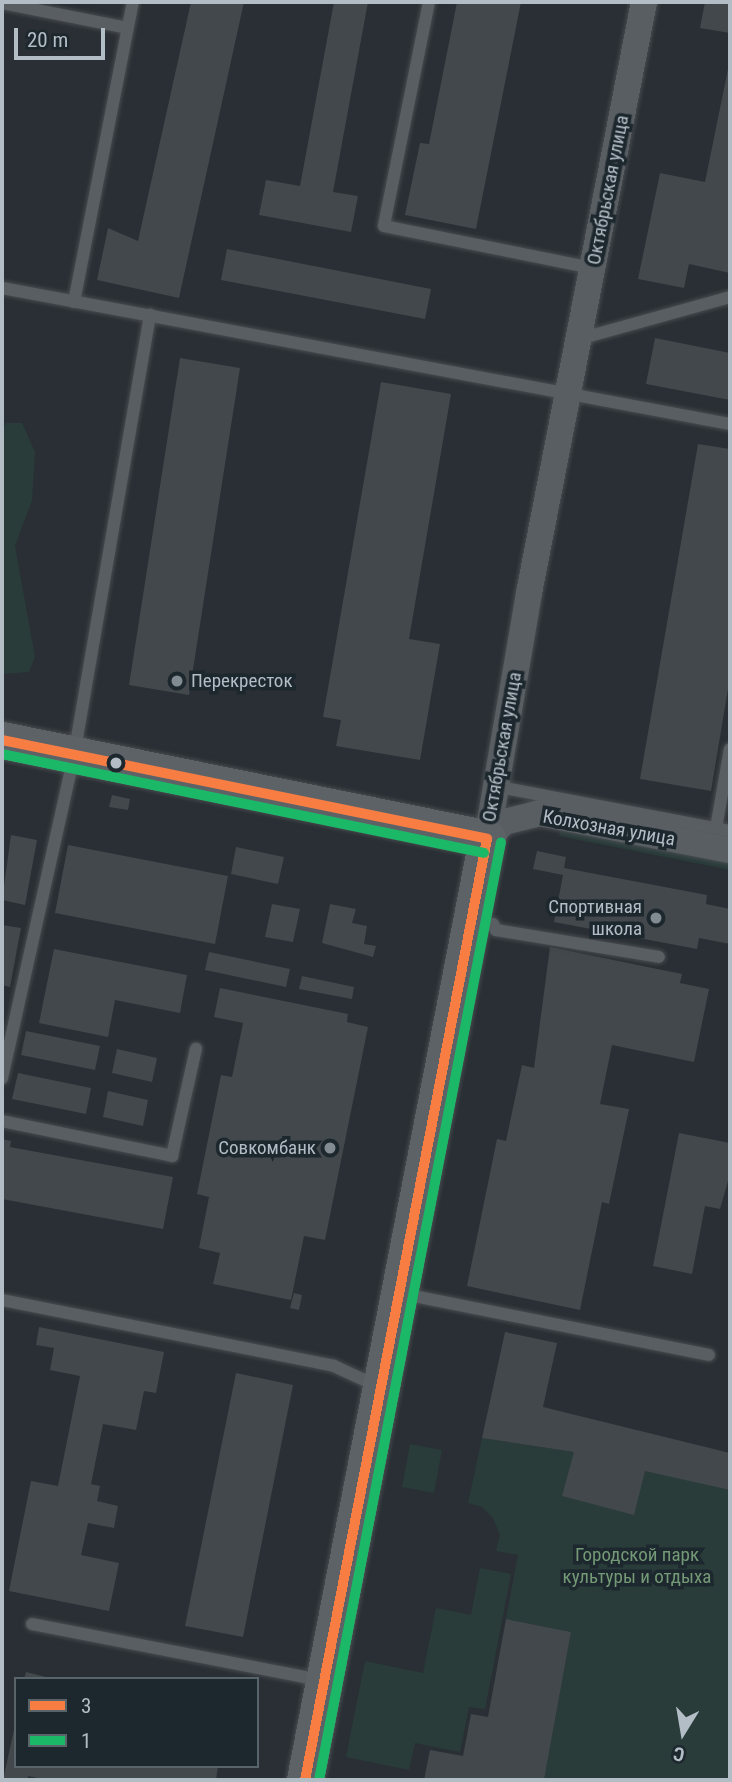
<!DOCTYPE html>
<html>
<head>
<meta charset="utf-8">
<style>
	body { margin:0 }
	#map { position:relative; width:732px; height:1782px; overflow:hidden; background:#292f34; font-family:"Roboto Condensed",sans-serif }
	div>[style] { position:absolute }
	.green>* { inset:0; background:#293c3a }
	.building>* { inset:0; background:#42484c }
	.roads { filter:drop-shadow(0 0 2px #474b4f) drop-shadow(0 0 2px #474b4f) }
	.lane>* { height:12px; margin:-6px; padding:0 6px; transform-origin:6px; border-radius:6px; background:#585e62 }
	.street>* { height:26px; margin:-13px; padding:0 13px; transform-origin:13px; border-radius:13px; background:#585e62 }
	.secondary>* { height:37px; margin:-18.5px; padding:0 18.5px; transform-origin:18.5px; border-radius:18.5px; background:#5d6266 }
	.bus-1>* { height:10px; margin:-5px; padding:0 5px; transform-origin:5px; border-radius:5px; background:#f77d43 }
	.bus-2>* { height:10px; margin:-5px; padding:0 5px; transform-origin:5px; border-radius:5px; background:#1ab867 }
	.dots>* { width:19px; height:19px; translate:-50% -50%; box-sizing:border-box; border:4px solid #1d272e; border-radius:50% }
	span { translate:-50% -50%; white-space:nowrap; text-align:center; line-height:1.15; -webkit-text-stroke:7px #1d272e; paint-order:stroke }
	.street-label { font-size:19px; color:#b3bdc5 }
	.poi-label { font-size:19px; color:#b3bdc5 }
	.left { translate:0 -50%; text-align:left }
	.right { translate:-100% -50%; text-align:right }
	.park-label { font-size:19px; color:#739976 }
	.frame { position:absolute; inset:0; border:4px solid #b3bdc5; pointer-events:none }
	.legend { position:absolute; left:14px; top:1677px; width:245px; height:91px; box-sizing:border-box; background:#1d272e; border:2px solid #59636a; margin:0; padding:9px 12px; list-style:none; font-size:21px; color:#b3bdc5 }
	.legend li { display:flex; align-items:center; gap:14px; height:35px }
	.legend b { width:35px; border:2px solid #59636a }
	.north { position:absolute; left:648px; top:1698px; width:70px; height:70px; -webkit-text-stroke:5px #1d272e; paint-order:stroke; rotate:191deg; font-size:19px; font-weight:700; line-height:28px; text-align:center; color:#b3bdc5 }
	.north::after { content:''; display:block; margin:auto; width:24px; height:32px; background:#b3bdc5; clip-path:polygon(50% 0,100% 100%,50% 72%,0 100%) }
	.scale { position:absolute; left:14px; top:28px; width:91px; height:32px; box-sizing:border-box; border:4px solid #b3bdc5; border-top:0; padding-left:9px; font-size:21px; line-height:24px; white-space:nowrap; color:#b3bdc5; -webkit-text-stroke:5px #1d272e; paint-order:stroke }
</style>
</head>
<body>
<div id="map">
	<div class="green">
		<i style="clip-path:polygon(6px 423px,22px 423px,35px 452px,32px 500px,15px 546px,35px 657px,29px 672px,2px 674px,2px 431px)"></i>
		<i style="clip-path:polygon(561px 826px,730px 858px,730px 870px,559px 836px)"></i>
		<i style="clip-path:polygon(482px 1438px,574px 1452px,730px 1490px,730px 1780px,544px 1780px,571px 1632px,506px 1619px,518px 1555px,496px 1551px,500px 1535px,493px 1518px,482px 1507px,468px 1503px)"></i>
		<i style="clip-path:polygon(410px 1444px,442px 1450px,434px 1493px,402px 1487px)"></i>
		<i style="clip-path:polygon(480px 1568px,511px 1574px,485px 1709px,469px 1707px,460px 1752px,415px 1743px,409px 1770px,346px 1757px,365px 1661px,423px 1673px,436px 1608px,471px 1615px)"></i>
	</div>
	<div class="building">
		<i style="clip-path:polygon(191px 2px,244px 2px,179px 298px,97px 280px,108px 228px,138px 241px)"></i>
		<i style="clip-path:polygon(334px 2px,368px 2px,333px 192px,358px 196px,351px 232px,259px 215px,266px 180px,300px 186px)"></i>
		<i style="clip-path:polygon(457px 2px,521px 2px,476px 229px,405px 215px,420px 143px,429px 144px)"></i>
		<i style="clip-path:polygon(705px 2px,730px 2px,730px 33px,700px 28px)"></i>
		<i style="clip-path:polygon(728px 69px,730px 273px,689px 264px,684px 288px,638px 279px,660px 173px,705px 182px)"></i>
		<i style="clip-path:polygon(227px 249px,431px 289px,425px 319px,221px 280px)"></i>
		<i style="clip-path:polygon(655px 338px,730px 353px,730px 400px,646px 384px)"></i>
		<i style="clip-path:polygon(180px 358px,240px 368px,189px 695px,129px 685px)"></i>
		<i style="clip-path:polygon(381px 382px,451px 394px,409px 639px,440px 644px,420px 760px,336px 746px,341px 720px,323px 717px)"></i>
		<i style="clip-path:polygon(698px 444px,730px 449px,730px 677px,711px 791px,640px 779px)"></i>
		<i style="clip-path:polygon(112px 795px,130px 799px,128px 810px,109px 807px)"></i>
		<i style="clip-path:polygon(11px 835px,37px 840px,25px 905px,2px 900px)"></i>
		<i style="clip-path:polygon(68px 845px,228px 876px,215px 944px,55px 913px)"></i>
		<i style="clip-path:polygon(236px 847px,284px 857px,278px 884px,231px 874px)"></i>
		<i style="clip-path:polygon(537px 851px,566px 857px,564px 868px,707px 895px,706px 904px,730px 909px,730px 944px,699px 938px,697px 949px,554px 922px,563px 875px,533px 869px)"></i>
		<i style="clip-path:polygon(272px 904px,300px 909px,293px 942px,265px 937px)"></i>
		<i style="clip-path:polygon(330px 904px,356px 909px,352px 923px,367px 926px,364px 944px,376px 946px,373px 957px,322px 943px)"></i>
		<i style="clip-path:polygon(2px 925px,21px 928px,10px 987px,2px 985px)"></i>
		<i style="clip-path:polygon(550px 947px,682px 974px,680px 983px,709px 989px,694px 1062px,612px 1045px,600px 1104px,629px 1109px,609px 1204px,602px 1202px,580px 1310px,467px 1286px,497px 1139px,506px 1141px,522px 1065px,534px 1068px)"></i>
		<i style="clip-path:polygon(54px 949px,187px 975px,180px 1013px,115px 1000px,108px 1037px,39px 1023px)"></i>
		<i style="clip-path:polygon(209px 952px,290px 969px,286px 987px,205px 970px)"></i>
		<i style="clip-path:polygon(302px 976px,354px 987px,352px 999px,299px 989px)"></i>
		<i style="clip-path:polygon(220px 988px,348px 1014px,347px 1022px,368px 1027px,325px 1240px,304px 1236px,291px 1300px,213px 1284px,220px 1253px,199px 1248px,209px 1197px,197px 1194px,221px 1075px,232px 1077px,243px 1023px,214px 1017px)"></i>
		<i style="clip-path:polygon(26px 1031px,100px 1046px,95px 1070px,21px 1055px)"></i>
		<i style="clip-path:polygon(117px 1049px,157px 1058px,152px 1082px,112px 1073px)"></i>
		<i style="clip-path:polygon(18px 1073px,91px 1088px,86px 1114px,12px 1099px)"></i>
		<i style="clip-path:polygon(108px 1091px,148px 1100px,143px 1126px,103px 1117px)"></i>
		<i style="clip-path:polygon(679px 1133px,730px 1143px,730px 1174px,720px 1209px,705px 1206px,692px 1274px,653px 1266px)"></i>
		<i style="clip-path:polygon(2px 1139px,11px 1141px,10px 1147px,173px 1177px,163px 1229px,2px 1199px)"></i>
		<i style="clip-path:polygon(294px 1293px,302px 1295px,299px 1310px,290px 1308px)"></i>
		<i style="clip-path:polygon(39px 1327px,164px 1352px,156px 1393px,144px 1391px,136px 1430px,103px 1424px,91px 1484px,100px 1486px,97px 1501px,118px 1506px,114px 1528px,88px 1523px,81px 1555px,119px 1563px,109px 1611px,9px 1591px,31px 1481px,58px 1486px,80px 1376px,50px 1370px,54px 1348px,36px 1345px)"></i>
		<i style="clip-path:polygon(505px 1332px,557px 1343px,543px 1407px,730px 1453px,730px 1490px,645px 1471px,634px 1515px,562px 1496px,574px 1452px,482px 1438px)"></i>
		<i style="clip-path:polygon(236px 1373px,293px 1385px,243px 1637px,185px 1626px)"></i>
		<i style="clip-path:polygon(506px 1619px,571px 1632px,544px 1780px,424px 1780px,430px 1750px,463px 1756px,471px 1714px,488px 1717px)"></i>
		<i style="clip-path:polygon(26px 1672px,50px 1678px,50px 1679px,24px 1679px)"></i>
		<i style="clip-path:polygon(15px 1725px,16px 1766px,218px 1766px,216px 1780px,47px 1780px,28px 1776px,28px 1780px,3px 1780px)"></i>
	</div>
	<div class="roads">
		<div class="lane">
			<i style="left:429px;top:2px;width:228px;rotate:101.4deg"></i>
			<i style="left:384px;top:226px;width:212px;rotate:11.4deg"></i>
			<i style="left:2px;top:3px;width:128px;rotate:11.2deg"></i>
			<i style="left:2px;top:288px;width:741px;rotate:10.58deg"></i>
			<i style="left:74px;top:302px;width:306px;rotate:-78.9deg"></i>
			<i style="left:579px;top:339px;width:157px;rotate:-15.5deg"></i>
			<i style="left:494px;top:786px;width:240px;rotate:10.8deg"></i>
			<i style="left:716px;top:828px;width:80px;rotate:-80deg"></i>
			<i style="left:475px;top:920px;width:18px;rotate:13deg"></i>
			<i style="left:493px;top:924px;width:7px;rotate:63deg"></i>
			<i style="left:496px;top:930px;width:165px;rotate:9.4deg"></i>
			<i style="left:2px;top:1078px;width:331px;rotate:-77.4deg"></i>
			<i style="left:74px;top:755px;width:447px;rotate:-80.2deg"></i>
			<i style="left:2px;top:1121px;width:174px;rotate:11.6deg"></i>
			<i style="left:172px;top:1156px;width:110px;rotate:-77.4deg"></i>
			<i style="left:404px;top:1294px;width:311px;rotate:11.3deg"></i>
			<i style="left:2px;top:1300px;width:338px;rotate:11.2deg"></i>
			<i style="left:334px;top:1366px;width:50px;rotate:25deg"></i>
			<i style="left:32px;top:1624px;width:294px;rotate:11deg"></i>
		</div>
		<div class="street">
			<i style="left:487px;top:839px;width:250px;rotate:-80.3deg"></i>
			<i style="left:529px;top:593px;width:602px;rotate:-78.99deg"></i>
			<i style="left:487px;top:839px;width:24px;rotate:-45deg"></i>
			<i style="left:504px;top:822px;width:36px;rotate:-14deg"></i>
			<i style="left:539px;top:813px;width:195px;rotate:11deg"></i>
		</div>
		<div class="secondary">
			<i style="left:2px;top:740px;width:495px;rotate:11.5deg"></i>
			<i style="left:487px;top:839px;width:958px;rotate:100.95deg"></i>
		</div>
	</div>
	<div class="bus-1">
		<i style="left:2px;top:740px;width:495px;rotate:11.5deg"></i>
		<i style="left:305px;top:1780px;width:958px;rotate:-79.05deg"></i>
	</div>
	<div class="bus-2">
		<i style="left:2px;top:754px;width:492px;rotate:11.6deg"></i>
		<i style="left:319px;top:1780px;width:955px;rotate:-79.02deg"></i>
	</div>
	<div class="dots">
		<i style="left:177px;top:681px;background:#838b92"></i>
		<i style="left:116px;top:763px;background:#b3bdc5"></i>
		<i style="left:656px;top:918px;background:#838b92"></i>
		<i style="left:330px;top:1148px;background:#838b92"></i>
	</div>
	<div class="street-label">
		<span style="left:608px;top:190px;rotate:-79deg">Октябрьская улица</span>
		<span style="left:502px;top:747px;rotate:-80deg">Октябрьская улица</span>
		<span style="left:609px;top:828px;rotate:10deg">Колхозная улица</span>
	</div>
	<div class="poi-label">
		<span class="left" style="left:191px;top:681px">Перекресток</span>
		<span class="right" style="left:642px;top:918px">Спортивная<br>школа</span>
		<span class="right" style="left:316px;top:1148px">Совкомбанк</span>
	</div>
	<div class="park-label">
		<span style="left:637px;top:1566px">Городской парк<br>культуры и отдыха</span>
	</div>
	<div class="frame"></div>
	<ul class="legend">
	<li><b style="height:9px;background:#f77d43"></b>3</li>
	<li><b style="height:9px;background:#1ab867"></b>1</li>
	</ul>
	<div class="north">С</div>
	<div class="scale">20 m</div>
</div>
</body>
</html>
